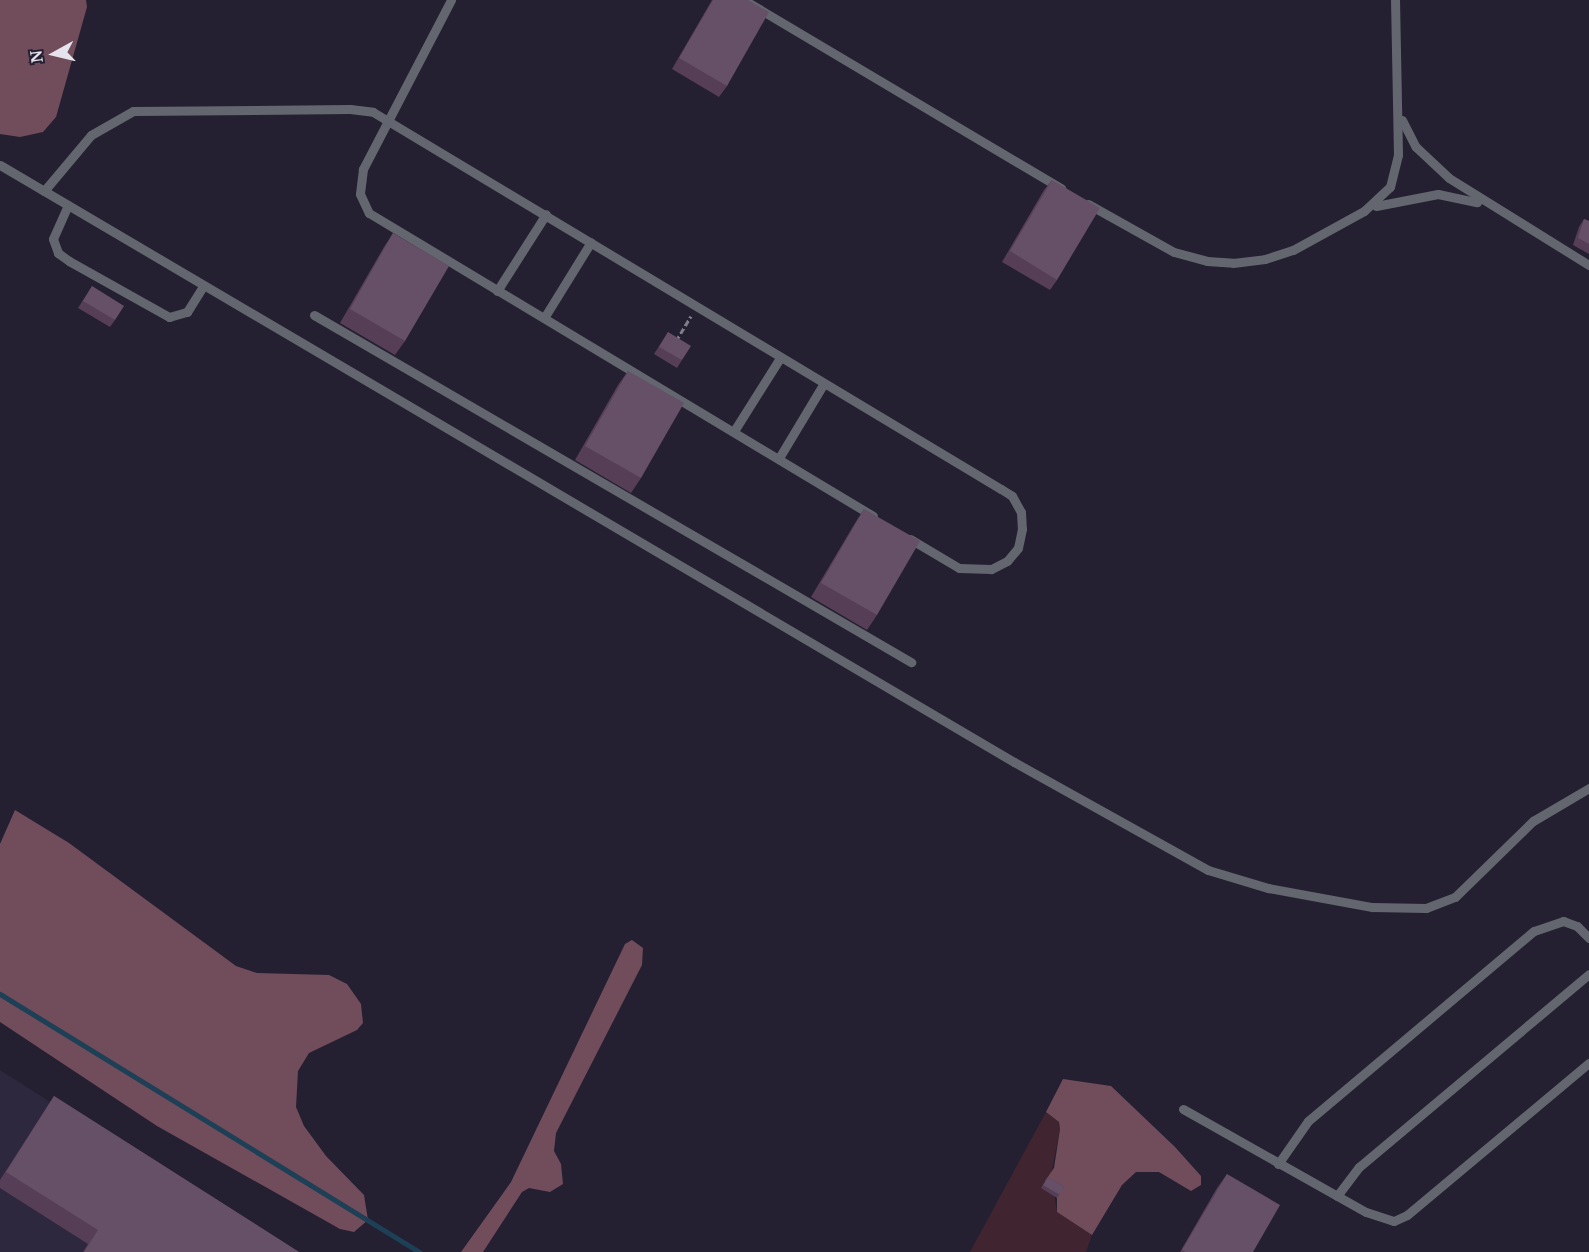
<!DOCTYPE html>
<html>
<head>
<meta charset="utf-8">
<style>
	body { margin:0 }
	#map { position:relative; width:1589px; height:1252px; overflow:hidden; background:#242031; font-family:"Noto Serif",serif }
	div>[style] { position:absolute }
	.built>* { inset:0; background:#2e283f }
	.green>* { inset:0; background:#402430 }
	.forest>* { inset:0; background:#714c5b }
	.stream>* { height:5px; margin:-2.5px; padding:0 2.5px; transform-origin:2.5px; border-radius:2.5px; background:#1d4056 }
	.path>* { height:3px; margin-top:-1.5px; transform-origin:0; background:repeating-linear-gradient(90deg,#807d8b 0 6px,transparent 0 9px) }
	.service>* { height:9px; margin:-4.5px; padding:0 4.5px; transform-origin:4.5px; border-radius:4.5px; background:#63666f }
	.wall>* { inset:0; background:#563e57 }
	.building>* { inset:0; background:#655068 }
	span { translate:-50% -50%; white-space:nowrap; text-align:center; line-height:1.15; -webkit-text-stroke:4.5px #242031; paint-order:stroke }
	.north { position:absolute; left:24px; top:24px; width:60px; height:60px; -webkit-text-stroke:4px #242031; paint-order:stroke; rotate:262deg; font-size:16px; font-weight:700; line-height:24px; text-align:center; color:#e6e3ef }
	.north::after { content:''; display:block; margin:auto; width:21px; height:27px; background:#e6e3ef; clip-path:polygon(50% 0,100% 100%,50% 72%,0 100%) }
</style>
</head>
<body>
<div id="map">
	<div class="built">
		<i style="clip-path:polygon(0 1070px,19px 1082px,280px 1252px,0 1252px)"></i>
	</div>
	<div class="green">
		<i style="clip-path:polygon(1046px 1112px,1059px 1122px,1060px 1129px,1051px 1175px,1057px 1212px,1092px 1235px,1086px 1252px,970px 1252px)"></i>
	</div>
	<div class="forest">
		<i style="clip-path:polygon(0 0,86px 0,87px 7px,56px 117px,43px 132px,20px 137px,0 134px)"></i>
		<i style="clip-path:polygon(15px 810px,69px 843px,236px 966px,257px 973px,329px 975px,347px 984px,361px 1004px,363px 1023px,357px 1030px,309px 1053px,298px 1071px,296px 1107px,304px 1126px,326px 1156px,364px 1195px,368px 1220px,354px 1232px,340px 1229px,157px 1126px,0 1022px,0 844px)"></i>
		<i style="clip-path:polygon(632px 940px,643px 948px,642px 965px,556px 1133px,554px 1151px,561px 1164px,563px 1184px,550px 1192px,529px 1188px,522px 1192px,483px 1252px,461px 1252px,511px 1182px,625px 944px)"></i>
		<i style="clip-path:polygon(1063px 1079px,1111px 1086px,1175px 1147px,1201px 1176px,1201px 1185px,1191px 1191px,1159px 1172px,1136px 1172px,1122px 1185px,1092px 1235px,1057px 1212px,1057px 1198px,1045px 1181px,1054px 1168px,1060px 1129px,1059px 1122px,1046px 1112px)"></i>
	</div>
	<div class="stream">
		<i style="left:0;top:994px;width:493px;rotate:31.6deg"></i>
	</div>
	<div class="path">
		<i style="left:676px;top:341px;width:29px;rotate:-59deg"></i>
	</div>
	<div class="service">
		<i style="left:451px;top:0;width:191px;rotate:117.5deg"></i>
		<i style="left:363px;top:169px;width:25px;rotate:97deg"></i>
		<i style="left:360px;top:194px;width:21px;rotate:65deg"></i>
		<i style="left:369px;top:213px;width:588px;rotate:31.01deg"></i>
		<i style="left:744px;top:0;width:369px;rotate:30.7deg"></i>
		<i style="left:1402px;top:120px;width:30px;rotate:63deg"></i>
		<i style="left:1416px;top:147px;width:45px;rotate:43.2deg"></i>
		<i style="left:1449px;top:178px;width:165px;rotate:31.9deg"></i>
		<i style="left:0;top:165px;width:1177px;rotate:30.49deg"></i>
		<i style="left:1014px;top:762px;width:222px;rotate:29.1deg"></i>
		<i style="left:1208px;top:870px;width:63px;rotate:16.7deg"></i>
		<i style="left:1268px;top:888px;width:106px;rotate:10.4deg"></i>
		<i style="left:1372px;top:907px;width:54px;rotate:1.1deg"></i>
		<i style="left:1426px;top:908px;width:31px;rotate:-21deg"></i>
		<i style="left:1455px;top:897px;width:109px;rotate:-44.3deg"></i>
		<i style="left:1533px;top:821px;width:65px;rotate:-30.5deg"></i>
		<i style="left:44px;top:191px;width:73px;rotate:-50deg"></i>
		<i style="left:91px;top:135px;width:48px;rotate:-29.7deg"></i>
		<i style="left:133px;top:111px;width:217px;rotate:-0.5deg"></i>
		<i style="left:350px;top:109px;width:23px;rotate:7deg"></i>
		<i style="left:373px;top:112px;width:732px;rotate:30.98deg"></i>
		<i style="left:1001px;top:489px;width:13px;rotate:32deg"></i>
		<i style="left:1012px;top:496px;width:18px;rotate:61deg"></i>
		<i style="left:1021px;top:512px;width:17px;rotate:87deg"></i>
		<i style="left:1022px;top:529px;width:19px;rotate:102deg"></i>
		<i style="left:1018px;top:548px;width:17px;rotate:130deg"></i>
		<i style="left:1007px;top:561px;width:18px;rotate:153deg"></i>
		<i style="left:991px;top:569px;width:32px;rotate:-178deg"></i>
		<i style="left:959px;top:568px;width:57px;rotate:-149.4deg"></i>
		<i style="left:1088px;top:204px;width:98px;rotate:29.2deg"></i>
		<i style="left:1174px;top:252px;width:34px;rotate:15deg"></i>
		<i style="left:1207px;top:261px;width:26px;rotate:4deg"></i>
		<i style="left:1233px;top:263px;width:32px;rotate:-7deg"></i>
		<i style="left:1265px;top:259px;width:29px;rotate:-18deg"></i>
		<i style="left:1293px;top:250px;width:81px;rotate:-28.8deg"></i>
		<i style="left:1364px;top:211px;width:35px;rotate:-43deg"></i>
		<i style="left:1390px;top:187px;width:33px;rotate:-76deg"></i>
		<i style="left:1398px;top:155px;width:155px;rotate:-91.1deg"></i>
		<i style="left:68px;top:205px;width:37px;rotate:114deg"></i>
		<i style="left:53px;top:239px;width:15px;rotate:70deg"></i>
		<i style="left:58px;top:253px;width:14px;rotate:36deg"></i>
		<i style="left:69px;top:261px;width:115px;rotate:29.2deg"></i>
		<i style="left:169px;top:317px;width:19px;rotate:-16deg"></i>
		<i style="left:187px;top:312px;width:31px;rotate:-58deg"></i>
		<i style="left:1376px;top:206px;width:63px;rotate:-11deg"></i>
		<i style="left:1438px;top:194px;width:40px;rotate:12deg"></i>
		<i style="left:497px;top:291px;width:91px;rotate:-57.5deg"></i>
		<i style="left:314px;top:315px;width:691px;rotate:30.17deg"></i>
		<i style="left:544px;top:318px;width:89px;rotate:-58.3deg"></i>
		<i style="left:734px;top:431px;width:86px;rotate:-57.8deg"></i>
		<i style="left:779px;top:458px;width:87px;rotate:-59deg"></i>
		<i style="left:1183px;top:1109px;width:210px;rotate:29.4deg"></i>
		<i style="left:1366px;top:1212px;width:29px;rotate:18deg"></i>
		<i style="left:1394px;top:1221px;width:14px;rotate:-25deg"></i>
		<i style="left:1407px;top:1215px;width:237px;rotate:-39.9deg"></i>
		<i style="left:1278px;top:1164px;width:52px;rotate:-55.1deg"></i>
		<i style="left:1308px;top:1121px;width:295px;rotate:-40.1deg"></i>
		<i style="left:1534px;top:931px;width:31px;rotate:-19deg"></i>
		<i style="left:1563px;top:921px;width:15px;rotate:20deg"></i>
		<i style="left:1577px;top:926px;width:17px;rotate:45deg"></i>
		<i style="left:1337px;top:1196px;width:36px;rotate:-53deg"></i>
		<i style="left:1359px;top:1167px;width:300px;rotate:-40deg"></i>
	</div>
	<div class="wall">
		<i style="clip-path:polygon(712px 0,748px 0,727px 86px,719px 97px,672px 69px)"></i>
		<i style="clip-path:polygon(1052px 180px,1057px 280px,1050px 290px,1002px 262px,1044px 190px)"></i>
		<i style="clip-path:polygon(1584px 219px,1589px 221px,1589px 254px,1573px 245px,1579px 227px)"></i>
		<i style="clip-path:polygon(393px 233px,405px 341px,395px 355px,340px 323px,384px 247px)"></i>
		<i style="clip-path:polygon(92px 286px,115px 320px,110px 327px,78px 308px)"></i>
		<i style="clip-path:polygon(668px 332px,682px 360px,677px 368px,654px 354px)"></i>
		<i style="clip-path:polygon(628px 371px,641px 478px,631px 493px,575px 460px,618px 385px)"></i>
		<i style="clip-path:polygon(864px 509px,877px 615px,867px 630px,811px 597px,855px 523px)"></i>
		<i style="clip-path:polygon(54px 1096px,299px 1252px,83px 1252px,88px 1244px,0 1188px,0 1180px)"></i>
		<i style="clip-path:polygon(1227px 1174px,1253px 1252px,1180px 1252px,1217px 1188px)"></i>
		<i style="clip-path:polygon(1048px 1177px,1064px 1187px,1057px 1198px,1041px 1188px)"></i>
	</div>
	<div class="building">
		<i style="clip-path:polygon(713px 0,748px 0,769px 12px,727px 86px,679px 58px)"></i>
		<i style="clip-path:polygon(1052px 180px,1100px 208px,1057px 280px,1010px 251px)"></i>
		<i style="clip-path:polygon(1584px 219px,1589px 221px,1589px 244px,1578px 238px)"></i>
		<i style="clip-path:polygon(393px 233px,449px 266px,405px 341px,350px 309px)"></i>
		<i style="clip-path:polygon(92px 286px,124px 306px,115px 320px,83px 301px)"></i>
		<i style="clip-path:polygon(668px 332px,691px 346px,682px 360px,659px 347px)"></i>
		<i style="clip-path:polygon(628px 371px,684px 403px,641px 478px,585px 446px)"></i>
		<i style="clip-path:polygon(864px 509px,920px 541px,877px 615px,821px 583px)"></i>
		<i style="clip-path:polygon(54px 1096px,299px 1252px,84px 1252px,98px 1230px,6px 1172px)"></i>
		<i style="clip-path:polygon(1227px 1174px,1280px 1205px,1253px 1252px,1185px 1252px,1182px 1250px)"></i>
		<i style="clip-path:polygon(1048px 1177px,1064px 1187px,1060px 1195px,1043px 1185px)"></i>
	</div>
	<div class="north">N</div>
</div>
</body>
</html>
